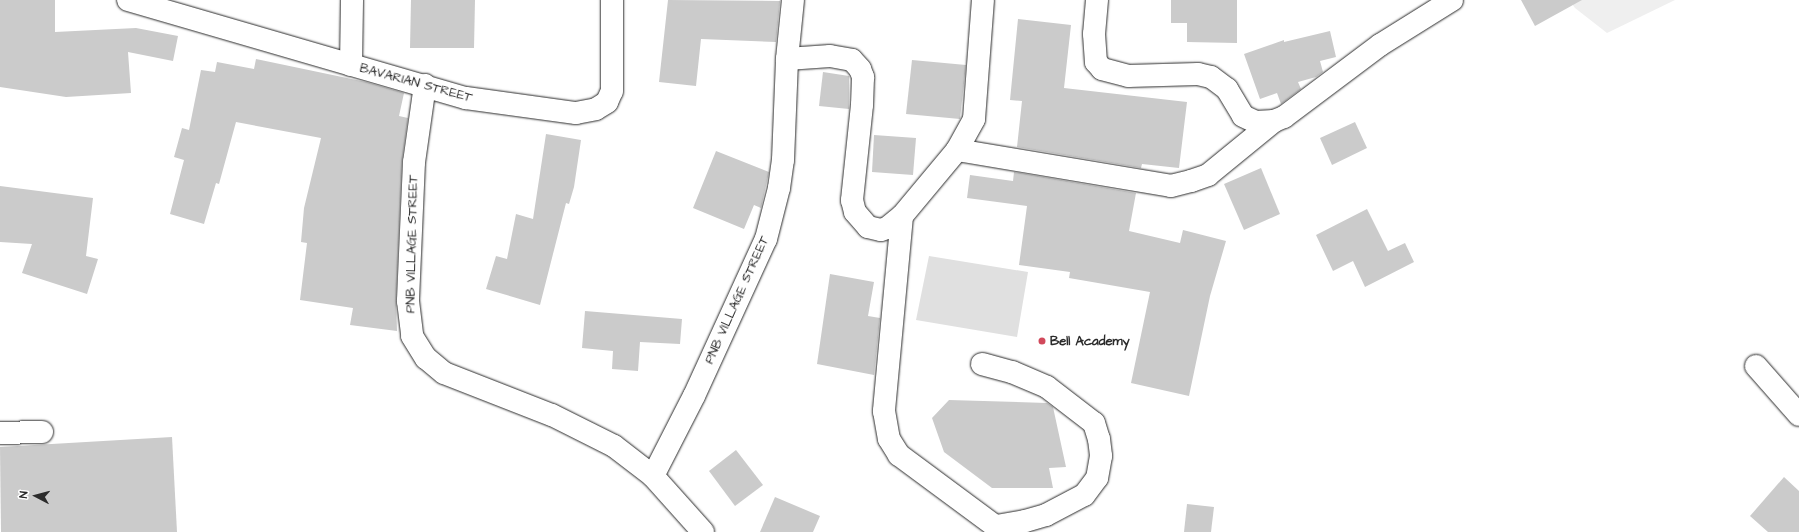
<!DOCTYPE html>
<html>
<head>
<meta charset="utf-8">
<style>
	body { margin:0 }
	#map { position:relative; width:1799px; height:532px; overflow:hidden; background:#fff; font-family:"Architects Daughter",sans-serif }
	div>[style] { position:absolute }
	.built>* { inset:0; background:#efefef }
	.green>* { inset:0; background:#e0e0e0 }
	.building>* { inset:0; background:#cbcbcb }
	.roads { filter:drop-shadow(0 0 1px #2b2b2b) drop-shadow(0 0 1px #2b2b2b) }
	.minor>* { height:22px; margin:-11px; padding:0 11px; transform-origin:11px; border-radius:11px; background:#fff }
	.dots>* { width:11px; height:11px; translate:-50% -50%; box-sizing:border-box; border:2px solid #fff; border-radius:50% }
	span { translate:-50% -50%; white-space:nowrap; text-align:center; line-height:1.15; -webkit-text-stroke:3px #fff; paint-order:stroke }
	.street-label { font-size:13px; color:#2b2b2b }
	.poi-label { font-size:13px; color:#2b2b2b; font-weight:700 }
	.left { translate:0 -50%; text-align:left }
	.north { position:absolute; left:16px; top:476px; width:40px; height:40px; -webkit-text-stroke:3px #fff; paint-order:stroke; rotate:276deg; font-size:11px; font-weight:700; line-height:16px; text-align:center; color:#2b2b2b }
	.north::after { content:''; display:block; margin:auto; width:14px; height:18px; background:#2b2b2b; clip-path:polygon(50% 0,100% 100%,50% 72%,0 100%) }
</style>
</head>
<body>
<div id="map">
	<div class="built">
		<i style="clip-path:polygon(1569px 0,1675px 0,1607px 33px,1575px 8px)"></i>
	</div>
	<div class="green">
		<i style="clip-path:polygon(929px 256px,1028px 272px,1017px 337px,916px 320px)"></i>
	</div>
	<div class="building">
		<i style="clip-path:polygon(0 0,55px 0,55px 32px,136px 28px,178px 36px,173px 61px,128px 52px,131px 93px,66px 97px,0 87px)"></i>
		<i style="clip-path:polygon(411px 0,475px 0,474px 48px,410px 48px)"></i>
		<i style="clip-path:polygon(668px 0,780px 1px,776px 42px,701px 39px,696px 86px,659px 82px)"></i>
		<i style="clip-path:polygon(1171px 0,1237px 0,1237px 43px,1187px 42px,1187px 23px,1171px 23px)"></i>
		<i style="clip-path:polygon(1521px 0,1582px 0,1535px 26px)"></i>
		<i style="clip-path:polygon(1018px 19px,1071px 25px,1064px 88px,1187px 102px,1179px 168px,1142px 164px,1141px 168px,1017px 147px,1022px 101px,1010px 100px)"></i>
		<i style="clip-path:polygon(1330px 31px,1336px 57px,1320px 61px,1323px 72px,1316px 77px,1298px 82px,1301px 89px,1281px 104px,1277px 93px,1260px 99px,1244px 54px,1284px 40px,1284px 42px)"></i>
		<i style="clip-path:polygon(256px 59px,366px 82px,404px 93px,399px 116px,408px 118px,402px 161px,396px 300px,397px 331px,350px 325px,353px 308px,300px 300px,307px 243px,301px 242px,304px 208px,321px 138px,236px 122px,219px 184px,216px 183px,204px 224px,170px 214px,184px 160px,174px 157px,182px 128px,189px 130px,201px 70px,215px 72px,217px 62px,254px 69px)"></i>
		<i style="clip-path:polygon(912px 60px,966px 65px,960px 119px,906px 114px)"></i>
		<i style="clip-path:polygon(823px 72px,849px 76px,849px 109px,819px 106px)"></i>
		<i style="clip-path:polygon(1355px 122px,1367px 148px,1332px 165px,1320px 138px)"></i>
		<i style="clip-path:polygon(546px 134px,581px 140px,574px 187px,569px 204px,566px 203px,540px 305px,486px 289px,496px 256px,507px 259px,516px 214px,533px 219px)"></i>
		<i style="clip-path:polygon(874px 135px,916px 138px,913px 175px,872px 172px)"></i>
		<i style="clip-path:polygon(716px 151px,769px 172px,761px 208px,754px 205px,744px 229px,693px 208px)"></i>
		<i style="clip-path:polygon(1261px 168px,1280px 214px,1244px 230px,1224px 184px)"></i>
		<i style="clip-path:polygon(1014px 172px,1136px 193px,1129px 231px,1180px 243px,1183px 230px,1226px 241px,1210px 296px,1189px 396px,1131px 383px,1150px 292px,1069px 278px,1070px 272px,1019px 265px,1027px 206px,967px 198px,970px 175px,1013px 181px)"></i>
		<i style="clip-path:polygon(0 186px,93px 198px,86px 256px,98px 259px,87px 294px,22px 273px,32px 244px,0 242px)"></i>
		<i style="clip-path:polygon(1367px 209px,1388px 251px,1405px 243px,1414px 262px,1365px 287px,1353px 261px,1333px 271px,1316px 235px)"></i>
		<i style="clip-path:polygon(830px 274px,874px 282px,868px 316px,880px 318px,874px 375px,817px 364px)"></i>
		<i style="clip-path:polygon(585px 311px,682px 319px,680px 344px,640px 342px,638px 371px,612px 369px,613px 351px,582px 348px)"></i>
		<i style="clip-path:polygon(949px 400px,1047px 403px,1053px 407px,1066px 467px,1049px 468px,1053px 488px,992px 488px,944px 452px,932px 418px)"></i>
		<i style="clip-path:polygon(172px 437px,177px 532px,1px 532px,0 447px)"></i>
		<i style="clip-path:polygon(736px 450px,763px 485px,735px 506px,709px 471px)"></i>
		<i style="clip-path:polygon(1784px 477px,1799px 491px,1799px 532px,1768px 532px,1750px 516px)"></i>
		<i style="clip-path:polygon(775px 497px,820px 516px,813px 532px,760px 532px)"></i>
		<i style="clip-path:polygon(1187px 504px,1214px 507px,1211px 532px,1184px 532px)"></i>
	</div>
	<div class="roads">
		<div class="minor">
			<i style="left:128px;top:0;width:352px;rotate:16.2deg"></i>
			<i style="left:466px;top:98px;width:111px;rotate:7.8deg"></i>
			<i style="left:576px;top:113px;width:20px;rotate:-11deg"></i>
			<i style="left:596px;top:109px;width:13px;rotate:-32deg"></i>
			<i style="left:607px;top:102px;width:12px;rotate:-66deg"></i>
			<i style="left:612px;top:91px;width:91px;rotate:-90deg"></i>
			<i style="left:1097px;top:0;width:34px;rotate:95deg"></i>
			<i style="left:1094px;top:34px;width:28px;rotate:86deg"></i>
			<i style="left:1096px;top:62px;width:9px;rotate:49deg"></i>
			<i style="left:1102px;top:69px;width:27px;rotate:15deg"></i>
			<i style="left:1128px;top:76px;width:70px;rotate:-1.6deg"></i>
			<i style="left:1198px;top:74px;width:13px;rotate:13deg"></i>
			<i style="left:1211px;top:77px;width:20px;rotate:37deg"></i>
			<i style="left:1227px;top:89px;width:31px;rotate:59deg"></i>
			<i style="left:1243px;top:116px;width:14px;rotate:25deg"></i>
			<i style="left:1256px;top:122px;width:18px;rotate:-3deg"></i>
			<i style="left:787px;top:59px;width:59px;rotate:-84.2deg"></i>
			<i style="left:351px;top:65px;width:65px;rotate:-89.1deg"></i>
			<i style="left:425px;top:85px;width:78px;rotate:98.1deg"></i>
			<i style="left:414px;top:162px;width:139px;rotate:92.5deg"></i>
			<i style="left:408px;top:301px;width:35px;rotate:83deg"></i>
			<i style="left:412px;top:336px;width:26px;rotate:58deg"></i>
			<i style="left:426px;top:358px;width:23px;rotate:40deg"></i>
			<i style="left:444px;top:373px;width:116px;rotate:21.3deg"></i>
			<i style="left:552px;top:415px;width:69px;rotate:26.6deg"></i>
			<i style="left:614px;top:446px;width:49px;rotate:37.6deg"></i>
			<i style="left:653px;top:476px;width:90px;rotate:-62.9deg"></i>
			<i style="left:694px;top:396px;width:173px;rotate:-65.4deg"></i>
			<i style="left:766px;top:239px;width:53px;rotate:-75.7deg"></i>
			<i style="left:779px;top:188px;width:28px;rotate:-82deg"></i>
			<i style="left:783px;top:160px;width:101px;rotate:-87.7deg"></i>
			<i style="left:787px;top:59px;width:43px;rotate:-4deg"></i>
			<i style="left:830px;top:56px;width:22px;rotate:10deg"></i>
			<i style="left:852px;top:60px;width:12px;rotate:48deg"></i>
			<i style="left:860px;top:69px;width:9px;rotate:69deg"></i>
			<i style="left:863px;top:77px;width:28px;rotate:92deg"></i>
			<i style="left:862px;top:105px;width:96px;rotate:96deg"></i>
			<i style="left:852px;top:200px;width:12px;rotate:76deg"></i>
			<i style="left:855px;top:212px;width:20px;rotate:49deg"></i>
			<i style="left:868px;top:227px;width:13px;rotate:13deg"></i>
			<i style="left:881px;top:230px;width:6px;rotate:-18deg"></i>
			<i style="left:887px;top:228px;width:19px;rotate:-39deg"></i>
			<i style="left:902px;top:216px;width:86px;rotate:-50.2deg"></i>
			<i style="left:957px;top:150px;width:35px;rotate:-61deg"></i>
			<i style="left:974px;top:119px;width:119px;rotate:-85.7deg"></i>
			<i style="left:957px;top:150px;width:217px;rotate:9.5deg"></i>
			<i style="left:1171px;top:186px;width:21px;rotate:-14deg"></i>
			<i style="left:1191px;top:181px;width:18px;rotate:-19deg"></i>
			<i style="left:1208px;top:175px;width:85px;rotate:-39.3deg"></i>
			<i style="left:1274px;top:121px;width:11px;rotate:-22deg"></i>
			<i style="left:1284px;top:117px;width:120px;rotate:-36.9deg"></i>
			<i style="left:1380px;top:45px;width:85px;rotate:-32deg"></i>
			<i style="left:902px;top:216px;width:196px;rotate:95.3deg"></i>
			<i style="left:884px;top:411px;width:28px;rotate:80deg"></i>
			<i style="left:889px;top:439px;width:19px;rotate:58deg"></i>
			<i style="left:899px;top:455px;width:129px;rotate:36.5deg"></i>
			<i style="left:982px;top:364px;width:31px;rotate:15deg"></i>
			<i style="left:1012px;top:372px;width:38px;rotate:23deg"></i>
			<i style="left:1047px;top:387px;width:59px;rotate:37.5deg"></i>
			<i style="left:1094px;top:423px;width:17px;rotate:73deg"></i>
			<i style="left:1099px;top:439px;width:17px;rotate:83deg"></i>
			<i style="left:1101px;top:456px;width:22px;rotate:100deg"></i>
			<i style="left:1097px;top:478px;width:21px;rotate:127deg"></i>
			<i style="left:1084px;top:495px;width:43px;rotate:152.2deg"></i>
			<i style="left:1046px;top:515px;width:22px;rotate:164deg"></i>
			<i style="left:1025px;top:521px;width:29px;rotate:170deg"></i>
			<i style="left:1756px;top:366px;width:65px;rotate:48.7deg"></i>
			<i style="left:0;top:433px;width:42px;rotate:-1.4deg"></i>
			<i style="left:653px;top:476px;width:75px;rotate:48.2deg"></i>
		</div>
	</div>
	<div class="dots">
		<i style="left:1042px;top:341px;background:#d1495b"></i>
	</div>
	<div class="street-label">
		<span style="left:416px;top:83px;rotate:15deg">BAVARIAN STREET</span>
		<span style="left:412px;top:244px;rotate:-89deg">PNB VILLAGE STREET</span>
		<span style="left:737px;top:300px;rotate:-66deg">PNB VILLAGE STREET</span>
	</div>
	<div class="poi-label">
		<span class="left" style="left:1050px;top:341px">Bell Academy</span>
	</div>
	<div class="north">N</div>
</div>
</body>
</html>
